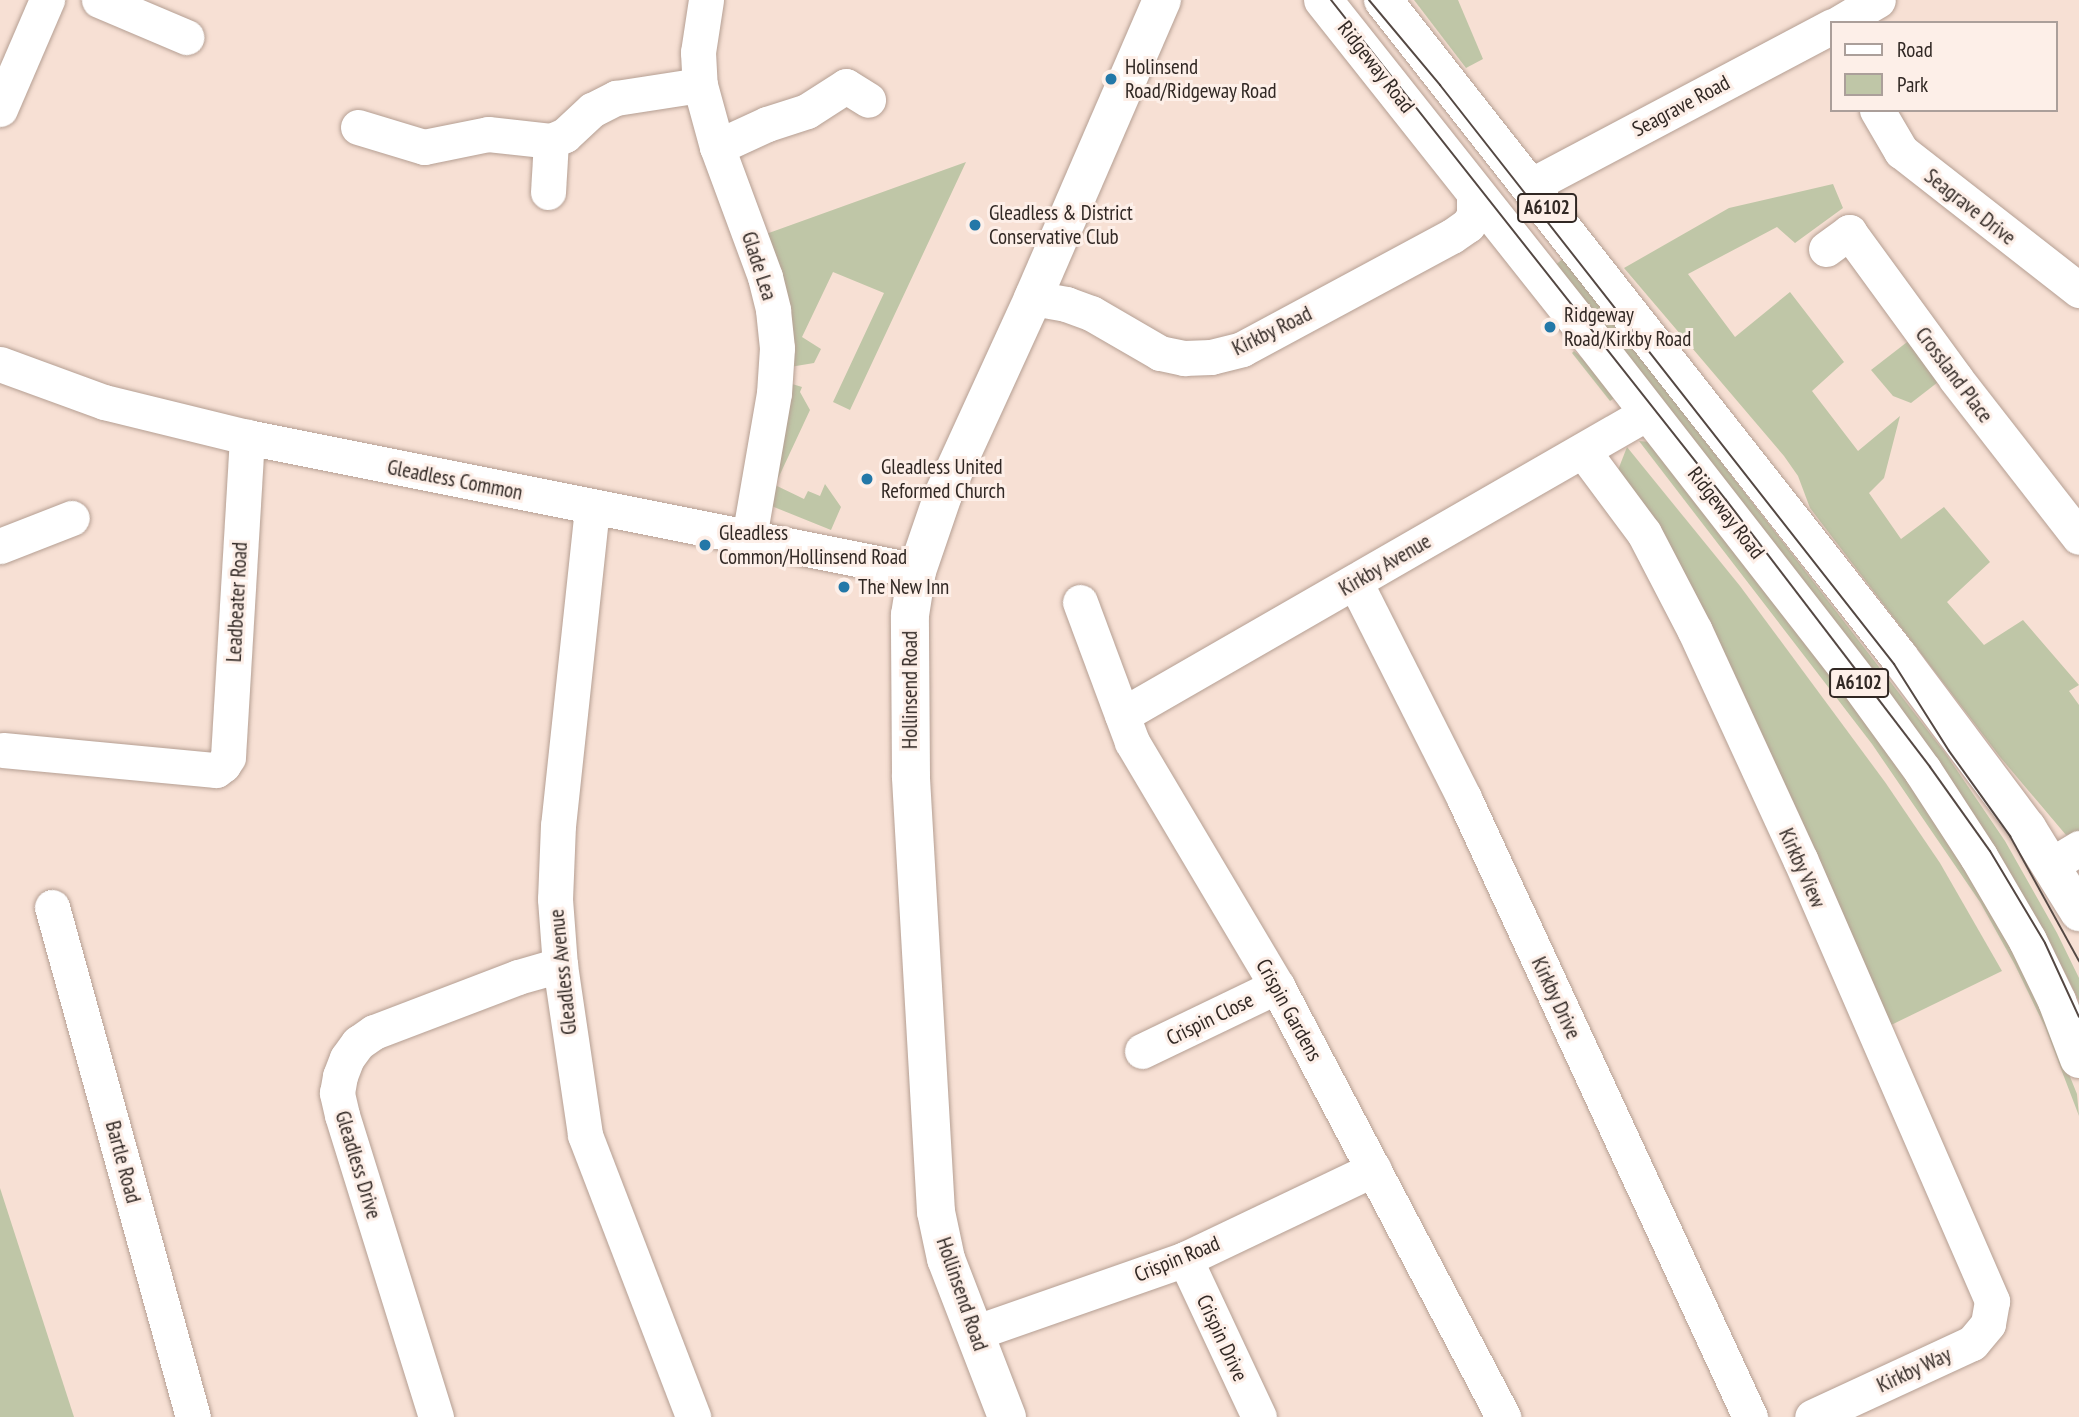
<!DOCTYPE html>
<html>
<head>
<meta charset="utf-8">
<style>
	body { margin:0 }
	#map { position:relative; width:2079px; height:1417px; overflow:hidden; background:#f7e0d4; font-family:"PT Sans Narrow",sans-serif }
	div>[style] { position:absolute }
	.green>* { inset:0; background:#bfc6a7 }
	.roads { filter:drop-shadow(0 0 2px #b59f93) drop-shadow(0 0 2px #b59f93) }
	.minor>* { height:35px; margin:-17.5px; padding:0 17.5px; transform-origin:17.5px; border-radius:17.5px; background:#fff }
	.major>* { height:38px; margin:-19px; padding:0 19px; transform-origin:19px; border-radius:19px; background:#fff }
	.highway>* { height:38px; margin:-19px; padding:0 19px; transform-origin:19px; border-radius:19px; background:#fff }
	.tram>* { height:2px; margin:-1px; padding:0 1px; transform-origin:1px; border-radius:1px; background:#544843 }
	.dots>* { width:19px; height:19px; translate:-50% -50%; box-sizing:border-box; border:4px solid #fdefe8; border-radius:50% }
	span { translate:-50% -50%; white-space:nowrap; text-align:center; line-height:1.15; -webkit-text-stroke:6px #fdefe8; paint-order:stroke }
	.shield-label span { padding:2px 5px; background:#fdefe8; border:2px solid; border-radius:5px; -webkit-text-stroke-width:0 }
	.shield-label { font-size:19px; color:#312824; font-weight:700 }
	.poi-label { font-size:21px; color:#312824 }
	.left { translate:0 -50%; text-align:left }
	.street-label { font-size:21px; color:#312824 }
	.legend { position:absolute; left:1830px; top:21px; width:228px; height:91px; box-sizing:border-box; background:#fdefe8; border:2px solid #ab9f9a; margin:0; padding:9px 12px; list-style:none; font-size:21px; color:#312824 }
	.legend li { display:flex; align-items:center; gap:14px; height:35px }
	.legend b { width:35px; border:2px solid #ab9f9a }
</style>
</head>
<body>
<div id="map">
	<div class="green">
		<i style="clip-path:polygon(1414px 0,1458px 0,1483px 59px,1466px 68px)"></i>
		<i style="clip-path:polygon(966px 162px,850px 410px,833px 402px,884px 293px,833px 272px,802px 337px,821px 349px,814px 363px,790px 367px,786px 290px,766px 234px)"></i>
		<i style="clip-path:polygon(1833px 184px,1843px 208px,1795px 243px,1777px 227px,1688px 274px,1735px 337px,1790px 292px,1844px 362px,1812px 391px,1858px 451px,1900px 416px,1884px 478px,1869px 493px,1901px 539px,1944px 507px,1990px 562px,1947px 602px,1984px 645px,2023px 620px,2079px 685px,2069px 691px,2079px 705px,2079px 833px,2066px 835px,2000px 757px,1810px 508px,1798px 476px,1784px 456px,1624px 268px,1729px 208px)"></i>
		<i style="clip-path:polygon(1564px 258px,1946px 754px,2005px 841px,2057px 933px,2079px 978px,2079px 1001px,2047px 937px,1554px 266px)"></i>
		<i style="clip-path:polygon(1911px 339px,1942px 379px,1911px 403px,1893px 396px,1871px 370px)"></i>
		<i style="clip-path:polygon(1574px 351px,1593px 368px,1617px 396px,1610px 401px,1572px 353px)"></i>
		<i style="clip-path:polygon(789px 383px,802px 387px,800px 392px,810px 410px,775px 485px,804px 499px,808px 491px,820px 496px,825px 484px,841px 507px,831px 530px,769px 505px)"></i>
		<i style="clip-path:polygon(1639px 441px,1651px 442px,1883px 738px,2023px 961px,2077px 1094px,2079px 1116px,2045px 1027px,2015px 965px,1980px 902px,1872px 744px)"></i>
		<i style="clip-path:polygon(1627px 447px,1740px 586px,1885px 782px,1940px 863px,2002px 971px,1889px 1026px,1618px 470px)"></i>
		<i style="clip-path:polygon(0 1188px,74px 1417px,0 1417px)"></i>
	</div>
	<div class="roads">
		<div class="minor">
			<i style="left:99px;top:0;width:95px;rotate:23deg"></i>
			<i style="left:706px;top:0;width:53px;rotate:98.7deg"></i>
			<i style="left:698px;top:52px;width:33px;rotate:87deg"></i>
			<i style="left:700px;top:85px;width:64px;rotate:74.7deg"></i>
			<i style="left:717px;top:147px;width:139px;rotate:69.7deg"></i>
			<i style="left:765px;top:277px;width:34px;rotate:76deg"></i>
			<i style="left:773px;top:310px;width:38px;rotate:84deg"></i>
			<i style="left:777px;top:348px;width:45px;rotate:93.8deg"></i>
			<i style="left:774px;top:393px;width:146px;rotate:99.8deg"></i>
			<i style="left:1839px;top:23px;width:45px;rotate:-30.5deg"></i>
			<i style="left:0;top:109px;width:119px;rotate:-66.7deg"></i>
			<i style="left:1877px;top:110px;width:48px;rotate:59.7deg"></i>
			<i style="left:1901px;top:151px;width:226px;rotate:38deg"></i>
			<i style="left:358px;top:127px;width:69px;rotate:16.9deg"></i>
			<i style="left:424px;top:147px;width:65px;rotate:-11.5deg"></i>
			<i style="left:488px;top:134px;width:63px;rotate:6.3deg"></i>
			<i style="left:551px;top:141px;width:15px;rotate:-23deg"></i>
			<i style="left:565px;top:135px;width:37px;rotate:-43deg"></i>
			<i style="left:592px;top:110px;width:27px;rotate:-27deg"></i>
			<i style="left:616px;top:98px;width:85px;rotate:-8.8deg"></i>
			<i style="left:717px;top:147px;width:55px;rotate:-24.7deg"></i>
			<i style="left:767px;top:124px;width:42px;rotate:-18deg"></i>
			<i style="left:807px;top:111px;width:46px;rotate:-32.7deg"></i>
			<i style="left:846px;top:86px;width:26px;rotate:32deg"></i>
			<i style="left:1530px;top:186px;width:342px;rotate:-27.9deg"></i>
			<i style="left:548px;top:192px;width:51px;rotate:-86.6deg"></i>
			<i style="left:1826px;top:249px;width:29px;rotate:-36deg"></i>
			<i style="left:1849px;top:232px;width:182px;rotate:53.9deg"></i>
			<i style="left:1956px;top:379px;width:200px;rotate:52.1deg"></i>
			<i style="left:1033px;top:298px;width:34px;rotate:10deg"></i>
			<i style="left:1066px;top:304px;width:27px;rotate:20deg"></i>
			<i style="left:1091px;top:313px;width:80px;rotate:30.1deg"></i>
			<i style="left:1160px;top:353px;width:25px;rotate:12deg"></i>
			<i style="left:1184px;top:358px;width:27px;rotate:-2deg"></i>
			<i style="left:1211px;top:357px;width:32px;rotate:-14deg"></i>
			<i style="left:1242px;top:349px;width:238px;rotate:-28.3deg"></i>
			<i style="left:1452px;top:236px;width:19px;rotate:-35deg"></i>
			<i style="left:1468px;top:225px;width:12px;rotate:-59deg"></i>
			<i style="left:1474px;top:215px;width:24px;rotate:-90deg"></i>
			<i style="left:0;top:364px;width:111px;rotate:20.1deg"></i>
			<i style="left:104px;top:402px;width:147px;rotate:13.8deg"></i>
			<i style="left:247px;top:437px;width:683px;rotate:11.31deg"></i>
			<i style="left:1583px;top:451px;width:102px;rotate:53.4deg"></i>
			<i style="left:1644px;top:533px;width:110px;rotate:62.5deg"></i>
			<i style="left:1695px;top:631px;width:251px;rotate:65.3deg"></i>
			<i style="left:1800px;top:859px;width:482px;rotate:66.5deg"></i>
			<i style="left:1992px;top:1301px;width:23px;rotate:100deg"></i>
			<i style="left:1988px;top:1324px;width:25px;rotate:130deg"></i>
			<i style="left:1972px;top:1343px;width:176px;rotate:155.2deg"></i>
			<i style="left:592px;top:508px;width:319px;rotate:96.1deg"></i>
			<i style="left:558px;top:825px;width:74px;rotate:92.3deg"></i>
			<i style="left:555px;top:899px;width:66px;rotate:85.7deg"></i>
			<i style="left:560px;top:965px;width:172px;rotate:81.6deg"></i>
			<i style="left:585px;top:1135px;width:302px;rotate:69deg"></i>
			<i style="left:0;top:546px;width:77px;rotate:-21.3deg"></i>
			<i style="left:1355px;top:582px;width:242px;rotate:63.2deg"></i>
			<i style="left:1464px;top:798px;width:682px;rotate:65.2deg"></i>
			<i style="left:1080px;top:602px;width:149px;rotate:69.6deg"></i>
			<i style="left:1132px;top:742px;width:284px;rotate:59.3deg"></i>
			<i style="left:1277px;top:986px;width:487px;rotate:62.3deg"></i>
			<i style="left:1122px;top:715px;width:606px;rotate:-29.91deg"></i>
			<i style="left:3px;top:750px;width:214px;rotate:5.4deg"></i>
			<i style="left:216px;top:770px;width:9px;rotate:-36deg"></i>
			<i style="left:223px;top:765px;width:9px;rotate:-58deg"></i>
			<i style="left:228px;top:757px;width:321px;rotate:-86.6deg"></i>
			<i style="left:2051px;top:865px;width:33px;rotate:-31deg"></i>
			<i style="left:52px;top:907px;width:529px;rotate:74.55deg"></i>
			<i style="left:1142px;top:1051px;width:150px;rotate:-25.7deg"></i>
			<i style="left:1185px;top:1259px;width:174px;rotate:64.9deg"></i>
			<i style="left:974px;top:1333px;width:224px;rotate:-19.3deg"></i>
			<i style="left:1185px;top:1259px;width:209px;rotate:-25.5deg"></i>
			<i style="left:436px;top:1417px;width:316px;rotate:-107.3deg"></i>
			<i style="left:342px;top:1115px;width:23px;rotate:-103deg"></i>
			<i style="left:337px;top:1093px;width:17px;rotate:-80deg"></i>
			<i style="left:340px;top:1076px;width:19px;rotate:-69deg"></i>
			<i style="left:347px;top:1058px;width:19px;rotate:-54deg"></i>
			<i style="left:358px;top:1043px;width:19px;rotate:-35deg"></i>
			<i style="left:374px;top:1032px;width:154px;rotate:-20.9deg"></i>
			<i style="left:518px;top:977px;width:44px;rotate:-15.9deg"></i>
		</div>
		<div class="major">
			<i style="left:1007px;top:1417px;width:169px;rotate:-111.1deg"></i>
			<i style="left:946px;top:1259px;width:48px;rotate:-102deg"></i>
			<i style="left:936px;top:1212px;width:437px;rotate:-93.3deg"></i>
			<i style="left:911px;top:776px;width:161px;rotate:-90.4deg"></i>
			<i style="left:910px;top:615px;width:45px;rotate:-81deg"></i>
			<i style="left:917px;top:571px;width:80px;rotate:-71.1deg"></i>
			<i style="left:943px;top:495px;width:217px;rotate:-65.4deg"></i>
			<i style="left:1033px;top:298px;width:325px;rotate:-66.6deg"></i>
		</div>
		<div class="highway">
			<i style="left:1323px;top:0;width:430px;rotate:51.6deg"></i>
			<i style="left:1590px;top:337px;width:443px;rotate:52.1deg"></i>
			<i style="left:1862px;top:687px;width:104px;rotate:54deg"></i>
			<i style="left:1923px;top:771px;width:103px;rotate:56.9deg"></i>
			<i style="left:1979px;top:857px;width:97px;rotate:59.7deg"></i>
			<i style="left:2028px;top:941px;width:67px;rotate:64.2deg"></i>
			<i style="left:2057px;top:1001px;width:62px;rotate:69.2deg"></i>
			<i style="left:1383px;top:0;width:835px;rotate:51.85deg"></i>
			<i style="left:1899px;top:657px;width:214px;rotate:53.2deg"></i>
			<i style="left:2027px;top:828px;width:99px;rotate:58.2deg"></i>
		</div>
	</div>
	<div class="tram">
		<i style="left:1331px;top:0;width:637px;rotate:51.69deg"></i>
		<i style="left:1726px;top:500px;width:336px;rotate:52.6deg"></i>
		<i style="left:1930px;top:767px;width:103px;rotate:54.5deg"></i>
		<i style="left:1990px;top:851px;width:107px;rotate:59.1deg"></i>
		<i style="left:2045px;top:943px;width:81px;rotate:65.3deg"></i>
		<i style="left:1369px;top:0;width:111px;rotate:50.1deg"></i>
		<i style="left:1440px;top:85px;width:736px;rotate:51.9deg"></i>
		<i style="left:1894px;top:664px;width:103px;rotate:57.7deg"></i>
		<i style="left:1949px;top:751px;width:105px;rotate:54.3deg"></i>
		<i style="left:2010px;top:836px;width:143px;rotate:61.1deg"></i>
	</div>
	<div class="dots">
		<i style="left:1111px;top:79px;background:#2378a8"></i>
		<i style="left:975px;top:225px;background:#2378a8"></i>
		<i style="left:1550px;top:327px;background:#2378a8"></i>
		<i style="left:867px;top:479px;background:#2378a8"></i>
		<i style="left:705px;top:545px;background:#2378a8"></i>
		<i style="left:844px;top:587px;background:#2378a8"></i>
	</div>
	<div class="shield-label">
		<span style="left:1547px;top:208px">A6102</span>
		<span style="left:1859px;top:683px">A6102</span>
	</div>
	<div class="poi-label">
		<span class="left" style="left:1125px;top:79px">Holinsend<br>Road/Ridgeway Road</span>
		<span class="left" style="left:989px;top:225px">Gleadless &amp; District<br>Conservative Club</span>
		<span class="left" style="left:1564px;top:327px">Ridgeway<br>Road/Kirkby Road</span>
		<span class="left" style="left:881px;top:479px">Gleadless United<br>Reformed Church</span>
		<span class="left" style="left:719px;top:545px">Gleadless<br>Common/Hollinsend Road</span>
		<span class="left" style="left:858px;top:587px">The New Inn</span>
	</div>
	<div class="street-label">
		<span style="left:1376px;top:67px;rotate:52deg">Ridgeway Road</span>
		<span style="left:1681px;top:106px;rotate:-28deg">Seagrave Road</span>
		<span style="left:1970px;top:207px;rotate:38deg">Seagrave Drive</span>
		<span style="left:759px;top:266px;rotate:72deg">Glade Lea</span>
		<span style="left:1272px;top:331px;rotate:-26deg">Kirkby Road</span>
		<span style="left:1954px;top:375px;rotate:53deg">Crossland Place</span>
		<span style="left:455px;top:480px;rotate:11deg">Gleadless Common</span>
		<span style="left:1726px;top:513px;rotate:52deg">Ridgeway Road</span>
		<span style="left:1385px;top:565px;rotate:-30deg">Kirkby Avenue</span>
		<span style="left:237px;top:602px;rotate:-87deg">Leadbeater Road</span>
		<span style="left:910px;top:690px;rotate:-90deg">Hollinsend Road</span>
		<span style="left:1802px;top:868px;rotate:66deg">Kirkby View</span>
		<span style="left:563px;top:972px;rotate:-96deg">Gleadless Avenue</span>
		<span style="left:1556px;top:998px;rotate:65deg">Kirkby Drive</span>
		<span style="left:1289px;top:1010px;rotate:61deg">Crispin Gardens</span>
		<span style="left:1210px;top:1019px;rotate:-26deg">Crispin Close</span>
		<span style="left:123px;top:1162px;rotate:75deg">Bartle Road</span>
		<span style="left:358px;top:1165px;rotate:73deg">Gleadless Drive</span>
		<span style="left:1177px;top:1259px;rotate:-22deg">Crispin Road</span>
		<span style="left:962px;top:1294px;rotate:71deg">Hollinsend Road</span>
		<span style="left:1222px;top:1338px;rotate:65deg">Crispin Drive</span>
		<span style="left:1914px;top:1370px;rotate:-25deg">Kirkby Way</span>
	</div>
	<ul class="legend">
	<li><b style="height:9px;background:#fff"></b>Road</li>
	<li><b style="height:19px;background:#bfc6a7"></b>Park</li>
	</ul>
</div>
</body>
</html>
